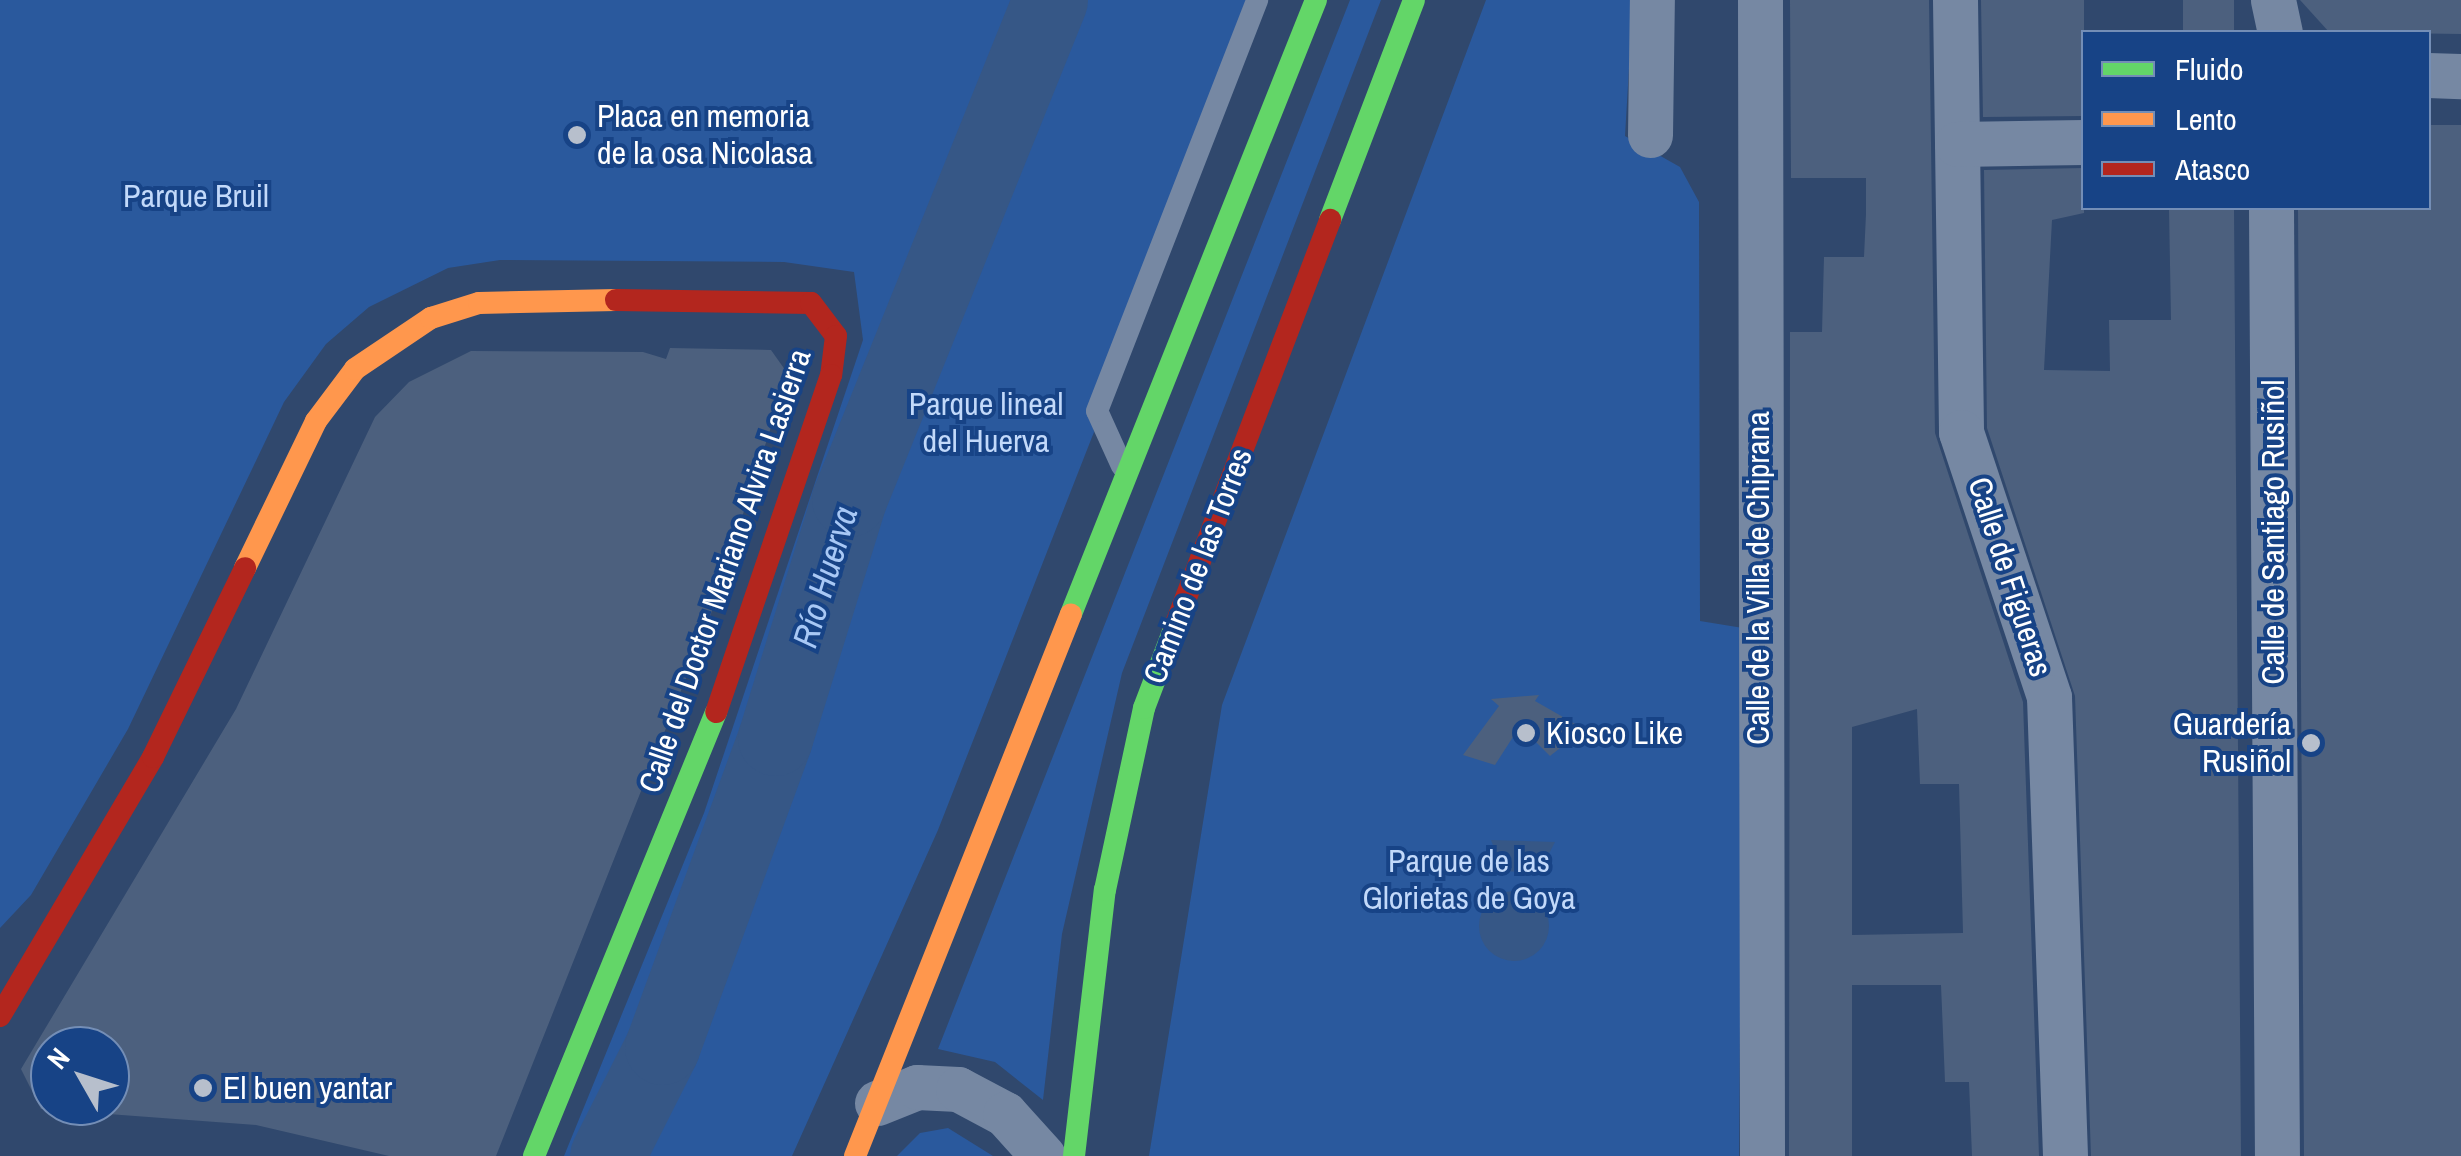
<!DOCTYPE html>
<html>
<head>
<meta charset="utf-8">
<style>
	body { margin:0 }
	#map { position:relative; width:2461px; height:1156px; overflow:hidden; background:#30486d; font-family:"Archivo Narrow",sans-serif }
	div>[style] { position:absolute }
	.green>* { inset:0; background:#2a599d }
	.water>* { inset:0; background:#365786 }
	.round { border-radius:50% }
	.river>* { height:75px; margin:-37.5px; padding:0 37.5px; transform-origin:37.5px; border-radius:37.5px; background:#365786 }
	.building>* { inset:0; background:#4c607e }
	.lane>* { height:22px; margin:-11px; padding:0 11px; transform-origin:11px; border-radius:11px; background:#7688a3 }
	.street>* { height:45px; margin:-22.5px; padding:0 22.5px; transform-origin:22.5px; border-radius:22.5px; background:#7688a3 }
	.fast>* { height:22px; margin:-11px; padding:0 11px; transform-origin:11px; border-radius:11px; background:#63d668 }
	.slow>* { height:22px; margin:-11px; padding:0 11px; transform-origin:11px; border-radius:11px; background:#ff974d }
	.jam>* { height:22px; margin:-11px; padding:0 11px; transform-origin:11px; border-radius:11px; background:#b3261e }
	.dots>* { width:28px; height:28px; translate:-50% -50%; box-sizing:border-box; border:5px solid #174386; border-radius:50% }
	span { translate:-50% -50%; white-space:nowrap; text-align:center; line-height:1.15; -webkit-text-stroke:8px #174386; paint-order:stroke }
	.poi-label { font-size:32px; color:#fff }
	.left { translate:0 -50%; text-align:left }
	.right { translate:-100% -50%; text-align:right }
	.park-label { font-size:32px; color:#c2d9fa }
	.street-label { font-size:32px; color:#fff }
	.water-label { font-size:35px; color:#a8c8f5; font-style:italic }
	.legend { position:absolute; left:2081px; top:30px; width:350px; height:180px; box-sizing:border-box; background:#174386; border:2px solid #748eb6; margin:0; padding:12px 18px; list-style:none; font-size:30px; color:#fff }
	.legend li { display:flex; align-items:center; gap:20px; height:50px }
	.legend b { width:50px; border:2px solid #748eb6 }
	.north { position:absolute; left:30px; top:1026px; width:100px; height:100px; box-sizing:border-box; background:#174386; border:2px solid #748eb6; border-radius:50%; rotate:309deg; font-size:28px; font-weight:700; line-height:40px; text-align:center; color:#fff }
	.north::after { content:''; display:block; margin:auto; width:35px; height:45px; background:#b7bfcc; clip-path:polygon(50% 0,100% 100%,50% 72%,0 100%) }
</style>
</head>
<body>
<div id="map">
	<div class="green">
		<i style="clip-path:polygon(0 0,1246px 0,1090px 406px,1094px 432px,938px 830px,792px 1156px,564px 1156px,704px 813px,863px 340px,854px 272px,784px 262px,500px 260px,448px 268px,369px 307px,326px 344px,284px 402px,128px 729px,31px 895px,0 928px)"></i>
		<i style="clip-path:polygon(1350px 0,1381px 0,1122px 673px,1062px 934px,1043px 1100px,995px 1062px,938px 1049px)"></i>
		<i style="clip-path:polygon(1486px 0,1633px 0,1625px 136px,1680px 167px,1699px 202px,1700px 621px,1743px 628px,1739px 1156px,1149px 1156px,1222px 705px)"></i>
		<i style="clip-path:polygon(948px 1128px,993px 1156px,897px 1156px,920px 1133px)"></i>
	</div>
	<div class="water">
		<i style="clip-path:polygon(1491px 840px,1555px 842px,1539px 873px,1503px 871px)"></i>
		<i class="round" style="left:1479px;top:891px;width:70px;height:70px"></i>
	</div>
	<div class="river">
		<i style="left:607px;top:1156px;width:122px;rotate:-63.2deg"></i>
		<i style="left:662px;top:1047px;width:329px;rotate:-69.9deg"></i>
		<i style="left:775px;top:738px;width:250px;rotate:-72.8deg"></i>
		<i style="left:849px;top:499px;width:538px;rotate:-68.06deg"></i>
	</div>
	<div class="building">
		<i style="clip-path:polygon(evenodd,1790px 0,1929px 0,1935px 433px,2023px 702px,2039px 1156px,1972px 1156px,1969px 1082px,1945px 1082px,1941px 985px,1852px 985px,1852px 1156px,1789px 1156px,1790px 332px,1822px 332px,1824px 257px,1864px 257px,1866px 214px,1866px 178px,1791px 178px,1790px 0,1917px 709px,1920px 784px,1959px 784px,1963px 933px,1852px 935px,1852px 727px,1917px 709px)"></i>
		<i style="clip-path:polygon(1981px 0,2084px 0,2084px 116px,1983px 117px)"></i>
		<i style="clip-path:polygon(2183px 0,2234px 0,2234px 32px,2183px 32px)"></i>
		<i style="clip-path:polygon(2300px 0,2461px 0,2461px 34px,2329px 32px)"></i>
		<i style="clip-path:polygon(2428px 125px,2461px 125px,2461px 1156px,2304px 1156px,2298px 208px,2428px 208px)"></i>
		<i style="clip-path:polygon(2084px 168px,2084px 213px,2052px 220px,2044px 370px,2110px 371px,2109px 320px,2171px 320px,2169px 208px,2234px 208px,2241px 1156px,2091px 1156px,2075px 696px,1987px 428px,1984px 170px)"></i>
		<i style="clip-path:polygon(evenodd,670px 348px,771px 350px,788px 374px,709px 620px,496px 1156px,389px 1156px,256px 1125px,41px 1109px,21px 1069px,236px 709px,375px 417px,409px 382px,471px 351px,643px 352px,666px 359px,670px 348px,50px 1046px,110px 1046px,110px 1106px,50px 1106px,50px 1046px)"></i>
		<i style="clip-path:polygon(1539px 695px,1535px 701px,1584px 729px,1550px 756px,1520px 726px,1495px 765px,1463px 755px,1499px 706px,1491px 699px)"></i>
	</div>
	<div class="lane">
		<i style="left:1122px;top:466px;width:60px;rotate:-114.4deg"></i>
		<i style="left:1097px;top:411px;width:441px;rotate:-68.7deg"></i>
	</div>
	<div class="street">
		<i style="left:1760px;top:0;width:1156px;rotate:89.9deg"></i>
		<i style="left:1955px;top:0;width:432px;rotate:89.2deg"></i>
		<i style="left:1961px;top:432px;width:279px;rotate:71.6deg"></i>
		<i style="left:2049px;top:697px;width:459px;rotate:88deg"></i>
		<i style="left:2273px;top:0;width:33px;rotate:78deg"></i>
		<i style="left:2428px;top:75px;width:33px;rotate:2deg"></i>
		<i style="left:1650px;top:135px;width:135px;rotate:-89.2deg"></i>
		<i style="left:1957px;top:144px;width:127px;rotate:-0.9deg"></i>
		<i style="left:2271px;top:208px;width:948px;rotate:89.64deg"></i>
		<i style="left:877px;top:1103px;width:43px;rotate:-21.8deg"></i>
		<i style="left:917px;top:1087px;width:41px;rotate:2.8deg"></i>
		<i style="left:958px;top:1089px;width:53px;rotate:28deg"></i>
		<i style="left:1005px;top:1114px;width:57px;rotate:47.9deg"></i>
	</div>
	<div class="fast">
		<i style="left:1330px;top:220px;width:235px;rotate:-69.1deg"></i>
		<i style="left:1071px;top:614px;width:661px;rotate:-68.25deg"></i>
		<i style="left:534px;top:1156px;width:480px;rotate:-67.7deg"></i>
		<i style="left:1074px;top:1156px;width:268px;rotate:-83.4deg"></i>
		<i style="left:1105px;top:890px;width:186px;rotate:-77.9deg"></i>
		<i style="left:1144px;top:708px;width:85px;rotate:-69.2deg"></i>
	</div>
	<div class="slow">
		<i style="left:245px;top:568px;width:163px;rotate:-64.2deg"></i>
		<i style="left:316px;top:421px;width:65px;rotate:-53.1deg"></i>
		<i style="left:355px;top:369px;width:92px;rotate:-33.9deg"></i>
		<i style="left:431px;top:318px;width:50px;rotate:-17.4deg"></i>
		<i style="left:479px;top:303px;width:137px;rotate:-1.3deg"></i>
		<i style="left:855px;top:1156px;width:583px;rotate:-68.27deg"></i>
	</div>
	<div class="jam">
		<i style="left:616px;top:300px;width:195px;rotate:0.9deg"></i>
		<i style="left:811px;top:303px;width:41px;rotate:52.9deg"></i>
		<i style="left:836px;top:336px;width:39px;rotate:97deg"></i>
		<i style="left:831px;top:375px;width:356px;rotate:108.8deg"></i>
		<i style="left:1174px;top:629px;width:438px;rotate:-69.1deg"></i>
		<i style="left:0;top:1016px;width:301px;rotate:-59.4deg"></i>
		<i style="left:153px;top:757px;width:210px;rotate:-64deg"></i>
	</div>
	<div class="dots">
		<i style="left:577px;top:135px;background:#b7bfcc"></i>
		<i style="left:1526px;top:733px;background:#b7bfcc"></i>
		<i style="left:2311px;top:743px;background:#b7bfcc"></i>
		<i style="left:203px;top:1088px;background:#b7bfcc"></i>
	</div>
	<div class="poi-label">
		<span class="left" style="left:597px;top:135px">Placa en memoria<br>de la osa Nicolasa</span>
		<span class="right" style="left:2291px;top:743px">Guardería<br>Rusiñol</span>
		<span class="left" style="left:1546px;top:733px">Kiosco Like</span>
		<span class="left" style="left:223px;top:1088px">El buen yantar</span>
	</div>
	<div class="park-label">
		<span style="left:196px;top:196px">Parque Bruil</span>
		<span style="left:986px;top:423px">Parque lineal<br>del Huerva</span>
		<span style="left:1469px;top:880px">Parque de las<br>Glorietas de Goya</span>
	</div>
	<div class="street-label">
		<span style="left:2273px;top:532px;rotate:-90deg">Calle de Santiago Rusiñol</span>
		<span style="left:1198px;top:566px;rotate:-69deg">Camino de las Torres</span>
		<span style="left:725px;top:571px;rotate:-71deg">Calle del Doctor Mariano Alvira Lasierra</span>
		<span style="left:2010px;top:577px;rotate:72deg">Calle de Figueras</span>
		<span style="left:1758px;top:578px;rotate:-90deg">Calle de la Villa de Chiprana</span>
	</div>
	<div class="water-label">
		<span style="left:825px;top:577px;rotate:-73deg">Río Huerva</span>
	</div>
	<ul class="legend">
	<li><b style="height:12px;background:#63d668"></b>Fluido</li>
	<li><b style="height:12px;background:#ff974d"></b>Lento</li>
	<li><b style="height:12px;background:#b3261e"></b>Atasco</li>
	</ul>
	<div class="north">N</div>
</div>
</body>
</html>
